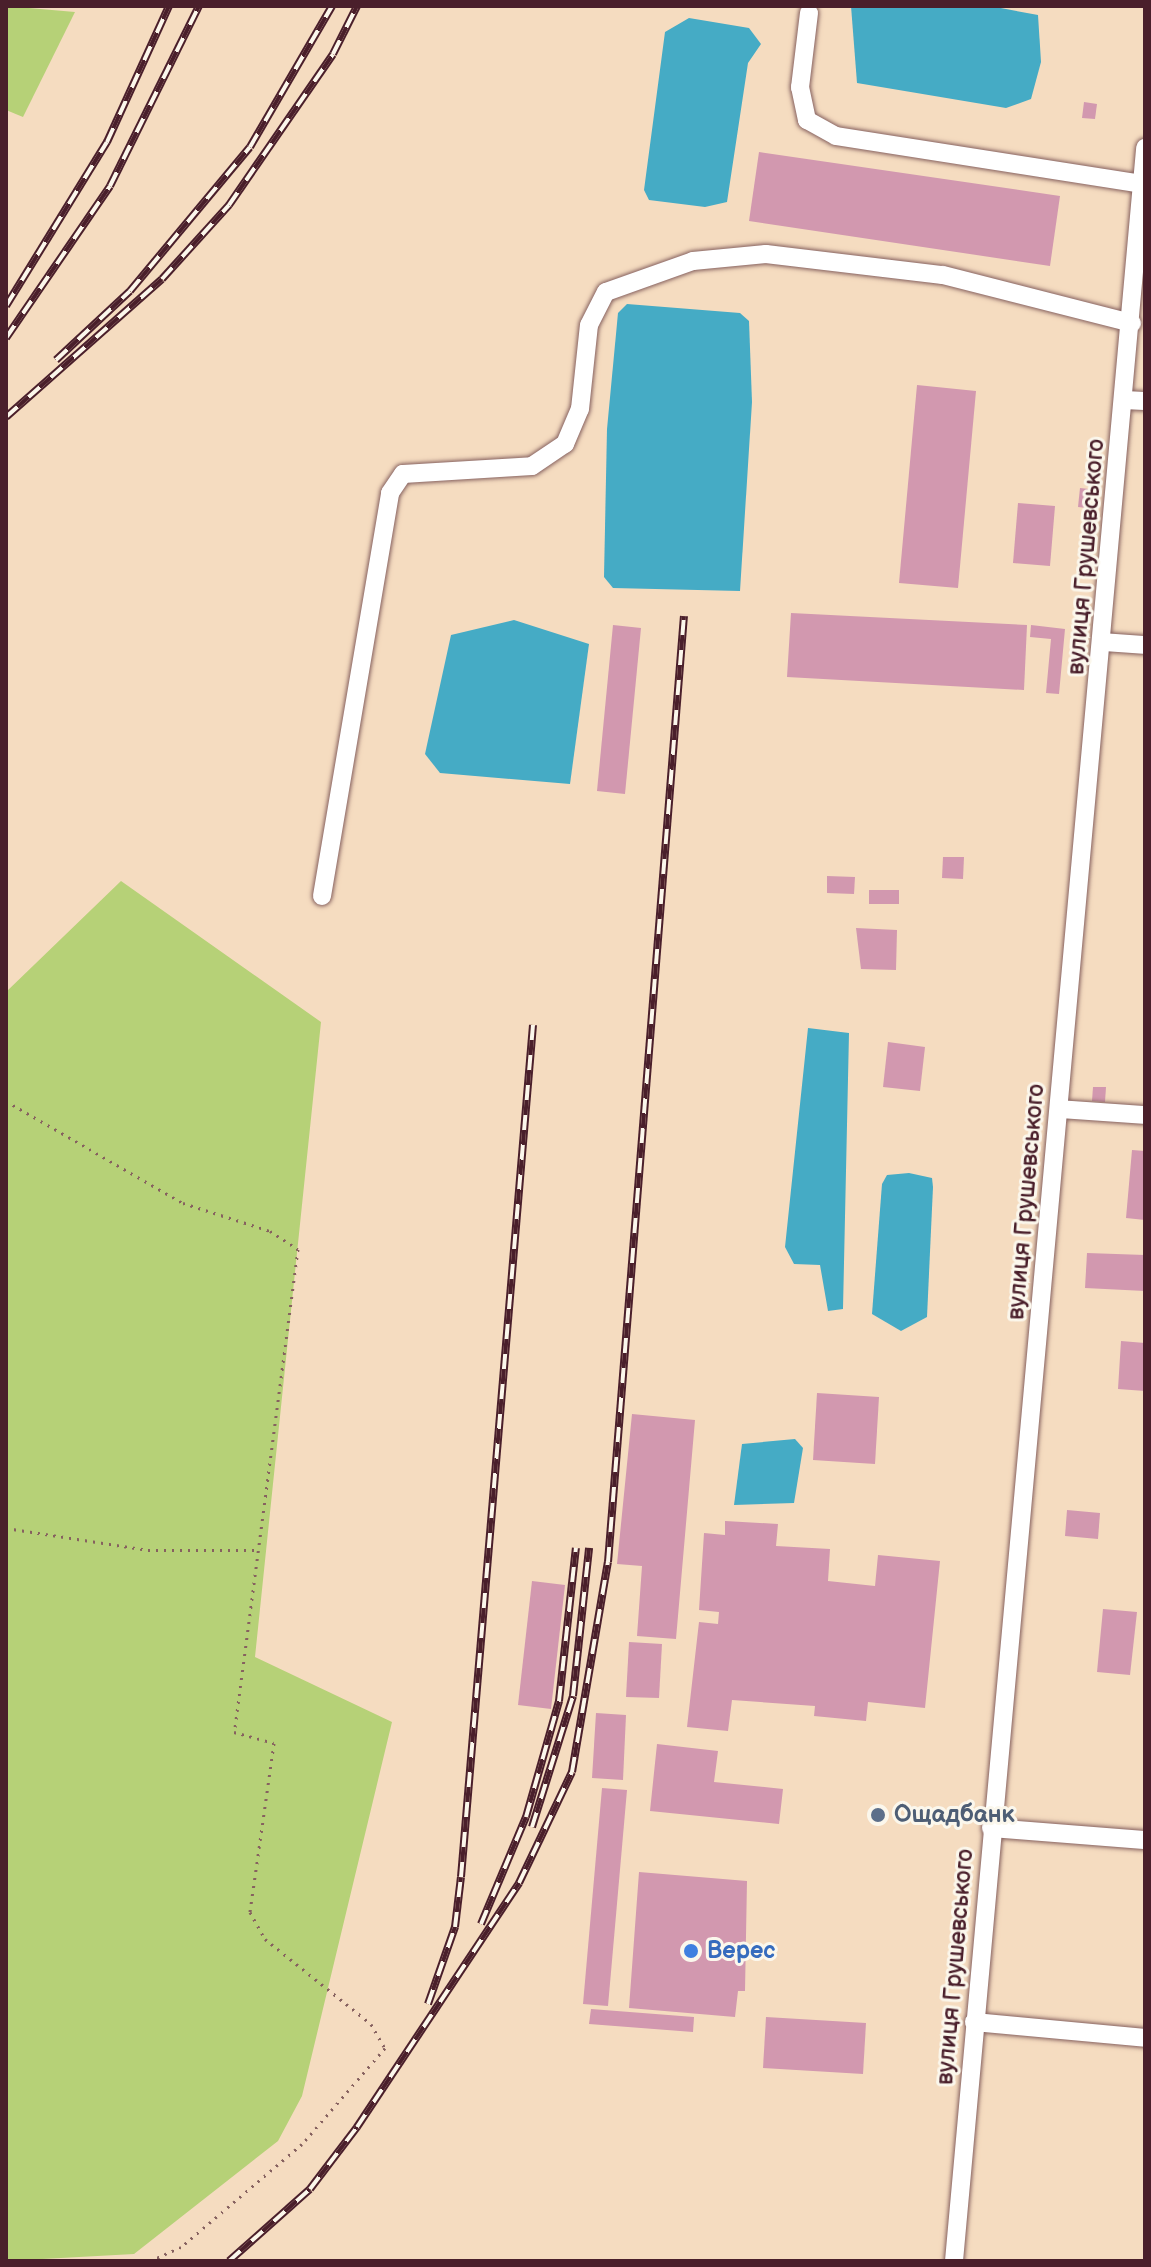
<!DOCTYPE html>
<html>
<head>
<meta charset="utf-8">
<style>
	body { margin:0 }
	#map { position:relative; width:1151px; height:2267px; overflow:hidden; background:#f5dcc0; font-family:"Balsamiq Sans",sans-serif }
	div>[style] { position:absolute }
	.green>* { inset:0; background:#b6d177 }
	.water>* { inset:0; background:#45abc5 }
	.building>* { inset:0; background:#d298af }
	.path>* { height:3px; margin-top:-1.5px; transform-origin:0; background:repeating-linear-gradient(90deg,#86615f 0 2px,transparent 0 8px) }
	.roads { filter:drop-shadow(0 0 2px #86615f) drop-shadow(0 0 2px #86615f) }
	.minor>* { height:18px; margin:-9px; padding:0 9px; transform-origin:9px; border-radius:9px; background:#fff }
	.rail>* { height:8px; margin-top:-4px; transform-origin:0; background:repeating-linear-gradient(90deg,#fbf7ec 0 15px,#4a1f2b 0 30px); box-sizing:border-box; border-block:2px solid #4a1f2b }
	.dots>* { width:22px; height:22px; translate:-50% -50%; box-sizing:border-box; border:4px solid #fbf7ec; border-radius:50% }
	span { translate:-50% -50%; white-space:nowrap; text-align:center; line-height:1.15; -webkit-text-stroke:6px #fbf7ec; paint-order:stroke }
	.street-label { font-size:24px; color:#4a1f2b }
	.service-label { font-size:24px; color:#4e5e75; font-weight:700 }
	.left { translate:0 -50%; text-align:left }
	.shop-label { font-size:24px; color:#366cbe; font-weight:700 }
	.frame { position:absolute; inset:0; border:8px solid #4a1f2b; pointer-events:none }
</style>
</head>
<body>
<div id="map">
	<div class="green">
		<i style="clip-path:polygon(6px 6px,75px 12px,23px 117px,6px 110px)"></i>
		<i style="clip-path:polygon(121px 881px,321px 1022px,255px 1657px,392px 1722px,302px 2096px,278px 2141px,134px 2254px,6px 2261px,6px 992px)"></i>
	</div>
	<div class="water">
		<i style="clip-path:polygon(851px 6px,990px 6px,1038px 15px,1041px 62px,1031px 99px,1006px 108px,857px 83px)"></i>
		<i style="clip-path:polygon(689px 18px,749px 28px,761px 44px,748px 63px,727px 202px,705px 207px,649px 200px,644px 190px,665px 32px)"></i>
		<i style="clip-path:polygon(627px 304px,740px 313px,749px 321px,752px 402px,740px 591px,613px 588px,604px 577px,607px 429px,618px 313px)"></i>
		<i style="clip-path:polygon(514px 620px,589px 644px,570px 784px,440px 773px,425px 754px,451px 635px)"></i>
		<i style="clip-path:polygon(808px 1028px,849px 1033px,843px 1309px,828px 1311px,820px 1265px,794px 1264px,785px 1247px)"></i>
		<i style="clip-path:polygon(909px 1173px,932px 1178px,933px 1187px,927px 1317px,901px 1331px,872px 1314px,882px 1184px,887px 1175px)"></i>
		<i style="clip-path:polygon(795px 1439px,803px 1448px,794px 1503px,734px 1505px,742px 1444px)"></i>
	</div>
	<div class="building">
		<i style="clip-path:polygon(1084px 102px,1097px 104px,1095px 119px,1082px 118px)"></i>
		<i style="clip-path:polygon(759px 152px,1060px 196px,1050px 266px,749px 221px)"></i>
		<i style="clip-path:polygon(917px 385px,976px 391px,958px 588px,899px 583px)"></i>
		<i style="clip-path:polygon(1080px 488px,1089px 489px,1087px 508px,1078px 507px)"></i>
		<i style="clip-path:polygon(1018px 503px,1055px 506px,1050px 566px,1013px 563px)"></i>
		<i style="clip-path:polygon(791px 613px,1027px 625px,1024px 690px,787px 677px)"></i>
		<i style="clip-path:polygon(613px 625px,641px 628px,625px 794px,597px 791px)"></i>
		<i style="clip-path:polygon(1031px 625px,1065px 629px,1059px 694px,1046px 693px,1051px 639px,1030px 637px)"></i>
		<i style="clip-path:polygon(943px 857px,964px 857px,963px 879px,942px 878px)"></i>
		<i style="clip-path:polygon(827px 876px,855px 877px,854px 894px,827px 893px)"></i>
		<i style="clip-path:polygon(869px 890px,899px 890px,899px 904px,869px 904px)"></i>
		<i style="clip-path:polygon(856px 928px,897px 930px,896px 970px,861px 969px)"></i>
		<i style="clip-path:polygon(888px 1042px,925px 1047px,920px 1091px,883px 1087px)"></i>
		<i style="clip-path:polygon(1093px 1087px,1106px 1087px,1105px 1102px,1092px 1101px)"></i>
		<i style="clip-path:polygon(1132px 1150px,1145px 1151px,1145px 1220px,1126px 1218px)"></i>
		<i style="clip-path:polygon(1087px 1253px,1145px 1255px,1145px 1291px,1085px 1288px)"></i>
		<i style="clip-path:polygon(1121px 1341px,1145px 1343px,1145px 1391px,1118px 1389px)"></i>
		<i style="clip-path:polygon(817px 1393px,879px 1397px,875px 1464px,813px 1460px)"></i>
		<i style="clip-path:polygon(632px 1414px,695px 1420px,676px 1639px,637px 1636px,642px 1566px,617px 1564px)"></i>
		<i style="clip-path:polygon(1067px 1510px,1100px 1513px,1098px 1539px,1065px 1536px)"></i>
		<i style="clip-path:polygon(725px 1521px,778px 1524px,776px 1546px,830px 1549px,828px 1581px,875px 1586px,878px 1555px,940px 1561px,925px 1708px,868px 1702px,866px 1721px,814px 1716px,815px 1706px,732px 1700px,728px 1731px,687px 1727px,699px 1622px,718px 1624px,719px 1612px,699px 1610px,704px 1533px,725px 1535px)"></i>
		<i style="clip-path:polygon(532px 1581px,565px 1585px,551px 1709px,518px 1705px)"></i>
		<i style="clip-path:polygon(1103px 1609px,1137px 1612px,1130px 1675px,1097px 1672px)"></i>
		<i style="clip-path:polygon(629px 1642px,662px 1644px,659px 1698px,626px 1697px)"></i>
		<i style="clip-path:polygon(596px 1713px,626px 1715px,623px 1780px,592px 1778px)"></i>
		<i style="clip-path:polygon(657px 1744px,718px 1751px,714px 1782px,783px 1789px,779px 1824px,650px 1811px)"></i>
		<i style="clip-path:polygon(602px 1788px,627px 1790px,608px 2006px,583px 2004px)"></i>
		<i style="clip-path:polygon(639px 1872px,747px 1881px,745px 1991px,738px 1991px,735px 2017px,629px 2008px)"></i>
		<i style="clip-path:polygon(591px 2009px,694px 2017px,693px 2032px,589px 2024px)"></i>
		<i style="clip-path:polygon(766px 2017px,866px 2023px,863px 2074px,763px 2068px)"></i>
	</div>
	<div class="path">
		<i style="left:6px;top:1101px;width:204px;rotate:30deg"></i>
		<i style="left:183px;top:1203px;width:91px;rotate:17.8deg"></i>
		<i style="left:270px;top:1231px;width:33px;rotate:33deg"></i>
		<i style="left:298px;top:1249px;width:487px;rotate:97.5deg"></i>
		<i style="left:234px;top:1732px;width:41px;rotate:15.4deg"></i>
		<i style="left:274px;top:1743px;width:171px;rotate:98.1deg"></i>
		<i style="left:250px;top:1912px;width:31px;rotate:61deg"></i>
		<i style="left:265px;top:1939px;width:136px;rotate:38.7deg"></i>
		<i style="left:371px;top:2024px;width:28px;rotate:60deg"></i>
		<i style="left:385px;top:2048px;width:127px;rotate:130.8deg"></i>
		<i style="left:302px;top:2144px;width:159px;rotate:139.6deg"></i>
		<i style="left:181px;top:2247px;width:34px;rotate:156deg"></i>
		<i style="left:6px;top:1528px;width:144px;rotate:8.8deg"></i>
		<i style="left:148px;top:1550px;width:111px"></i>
	</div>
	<div class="roads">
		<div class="minor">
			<i style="left:809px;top:13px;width:75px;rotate:96.9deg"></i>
			<i style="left:800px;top:87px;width:34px;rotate:78deg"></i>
			<i style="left:807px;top:120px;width:33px;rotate:29deg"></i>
			<i style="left:836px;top:136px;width:310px;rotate:8.9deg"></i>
			<i style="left:1124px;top:400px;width:21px;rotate:3deg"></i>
			<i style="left:1103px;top:642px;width:42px;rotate:4.1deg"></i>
			<i style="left:322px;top:896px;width:409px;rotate:-80.4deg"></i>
			<i style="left:390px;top:493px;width:23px;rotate:-56deg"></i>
			<i style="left:403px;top:474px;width:129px;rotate:-3.5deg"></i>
			<i style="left:532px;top:466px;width:40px;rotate:-34deg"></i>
			<i style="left:565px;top:444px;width:38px;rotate:-67deg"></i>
			<i style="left:580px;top:409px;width:84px;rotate:-83.9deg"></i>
			<i style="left:589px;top:325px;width:37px;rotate:-63deg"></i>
			<i style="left:606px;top:292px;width:92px;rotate:-19.6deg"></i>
			<i style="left:693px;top:261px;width:73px;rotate:-5.5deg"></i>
			<i style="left:766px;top:254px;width:178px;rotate:6.8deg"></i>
			<i style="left:943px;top:275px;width:195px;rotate:14.3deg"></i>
			<i style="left:1059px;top:1109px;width:86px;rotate:4deg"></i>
			<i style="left:991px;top:1828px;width:154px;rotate:4.5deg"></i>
			<i style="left:974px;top:2022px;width:172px;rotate:5.3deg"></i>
			<i style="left:954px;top:2261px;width:2122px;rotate:-84.83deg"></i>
		</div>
	</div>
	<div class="rail">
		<i style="left:6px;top:306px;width:193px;rotate:-58.4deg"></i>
		<i style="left:107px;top:142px;width:149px;rotate:-65.5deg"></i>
		<i style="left:6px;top:338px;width:184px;rotate:-55.6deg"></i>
		<i style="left:110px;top:186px;width:201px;rotate:-63.7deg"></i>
		<i style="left:56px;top:360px;width:101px;rotate:-43deg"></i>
		<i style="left:130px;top:291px;width:187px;rotate:-50.2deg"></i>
		<i style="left:250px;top:147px;width:163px;rotate:-59.8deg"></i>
		<i style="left:6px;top:417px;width:208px;rotate:-41.5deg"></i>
		<i style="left:162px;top:279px;width:100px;rotate:-47.8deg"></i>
		<i style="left:229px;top:205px;width:183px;rotate:-55.4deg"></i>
		<i style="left:333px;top:54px;width:54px;rotate:-63.4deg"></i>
		<i style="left:532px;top:1827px;width:137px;rotate:-72.6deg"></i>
		<i style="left:573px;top:1696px;width:149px;rotate:-83.8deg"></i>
		<i style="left:481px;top:1924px;width:116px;rotate:-67.2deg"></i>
		<i style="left:526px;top:1817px;width:121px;rotate:-74.1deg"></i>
		<i style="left:559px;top:1701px;width:154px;rotate:-83.7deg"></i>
		<i style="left:428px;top:2004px;width:82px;rotate:-70.7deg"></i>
		<i style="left:455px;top:1927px;width:50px;rotate:-83.2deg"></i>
		<i style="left:461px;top:1877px;width:855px;rotate:-85.17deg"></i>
		<i style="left:229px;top:2261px;width:108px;rotate:-41.6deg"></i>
		<i style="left:310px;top:2189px;width:78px;rotate:-52.8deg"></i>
		<i style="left:357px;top:2127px;width:293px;rotate:-56.4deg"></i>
		<i style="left:519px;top:1883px;width:123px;rotate:-64.5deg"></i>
		<i style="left:572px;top:1772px;width:213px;rotate:-80.3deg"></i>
		<i style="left:608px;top:1562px;width:949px;rotate:-85.41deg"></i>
	</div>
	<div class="dots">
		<i style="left:878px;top:1815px;background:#5c6f8a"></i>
		<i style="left:691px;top:1951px;background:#3f7fe0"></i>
	</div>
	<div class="street-label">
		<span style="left:1086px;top:557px;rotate:-85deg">вулиця Грушевського</span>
		<span style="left:1026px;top:1202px;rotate:-85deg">вулиця Грушевського</span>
		<span style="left:955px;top:1967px;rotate:-85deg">вулиця Грушевського</span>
	</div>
	<div class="service-label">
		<span class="left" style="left:894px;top:1815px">Ощадбанк</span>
	</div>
	<div class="shop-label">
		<span class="left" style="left:707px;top:1951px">Верес</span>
	</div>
	<div class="frame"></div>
</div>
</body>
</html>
